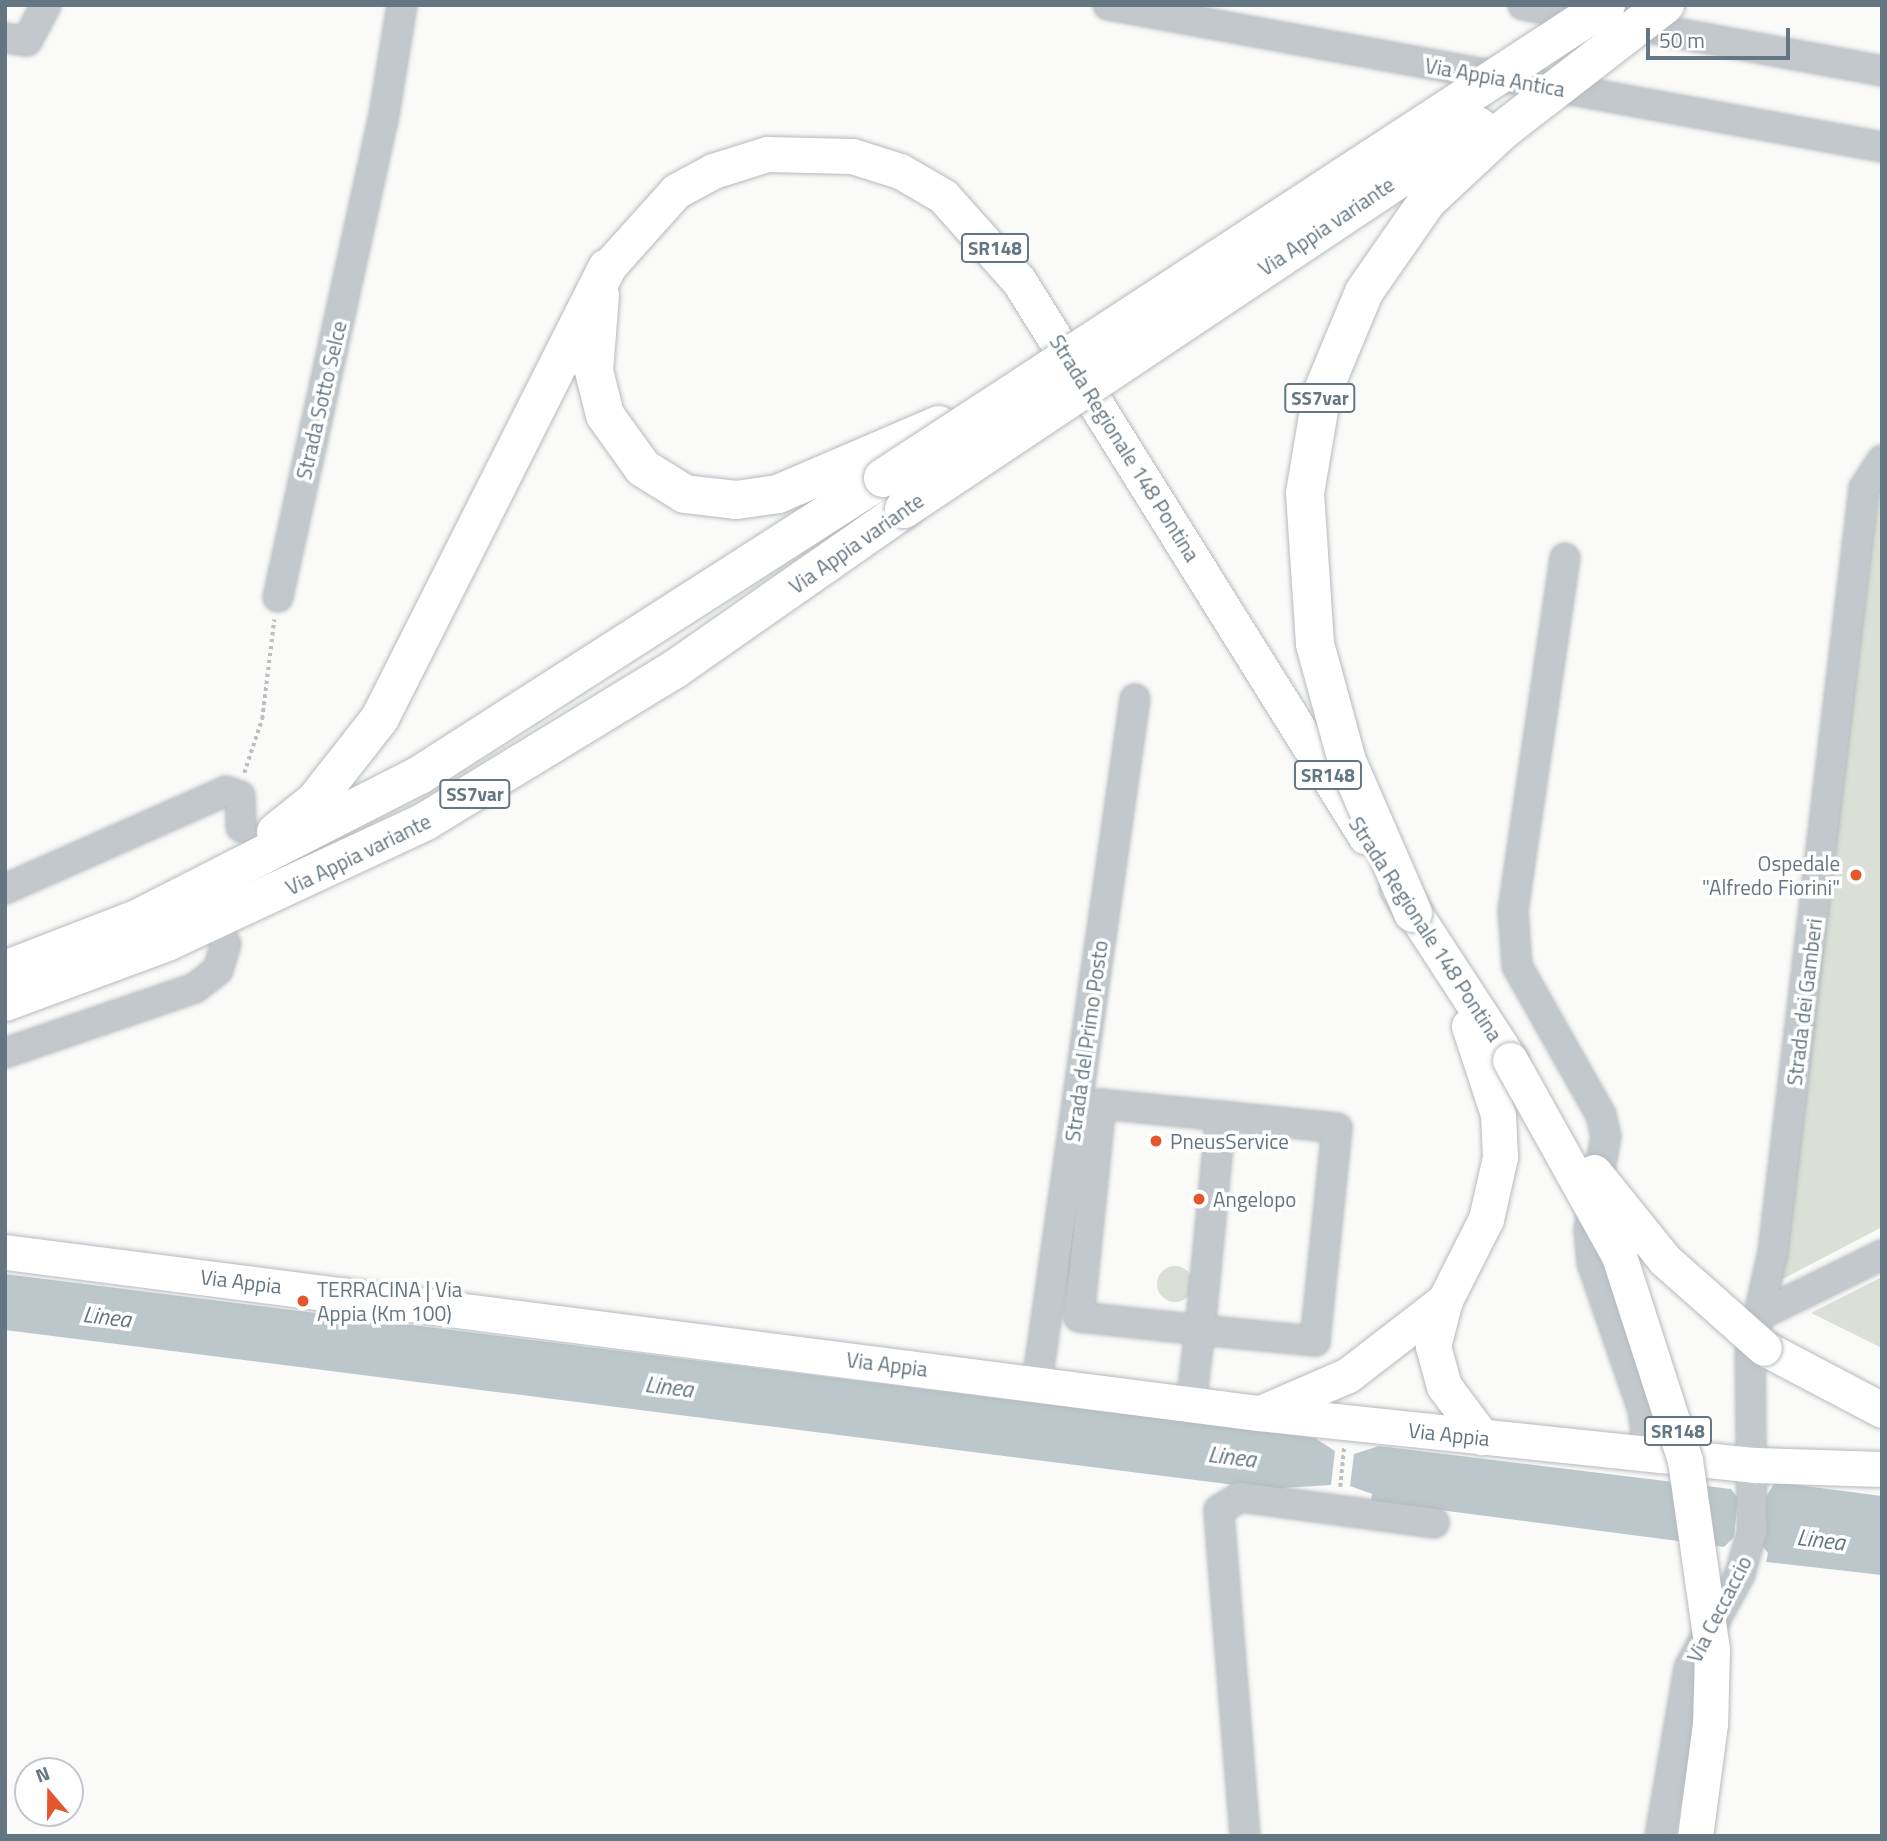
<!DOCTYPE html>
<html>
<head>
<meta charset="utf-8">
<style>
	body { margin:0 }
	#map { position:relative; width:1887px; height:1841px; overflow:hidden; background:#fafaf8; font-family:"Titillium Web",sans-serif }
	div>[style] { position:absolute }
	.green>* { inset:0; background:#dadfd7 }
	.round { border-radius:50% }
	.water>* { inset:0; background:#bbc7cb }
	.path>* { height:3.5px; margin-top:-1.75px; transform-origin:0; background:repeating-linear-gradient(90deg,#bbbfc2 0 3.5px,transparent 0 7px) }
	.roads { filter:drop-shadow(0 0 2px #b5babe) drop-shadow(0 0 2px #b5babe) }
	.minor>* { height:28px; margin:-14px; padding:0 14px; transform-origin:14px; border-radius:14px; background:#c3c8cc }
	.major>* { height:35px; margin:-17.5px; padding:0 17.5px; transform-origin:17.5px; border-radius:17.5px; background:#fff }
	.highway>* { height:38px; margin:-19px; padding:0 19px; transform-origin:19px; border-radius:19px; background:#fff }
	.bridges { filter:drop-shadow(0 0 2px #b5babe) drop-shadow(0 0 2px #b5babe) }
	.major-bridge>* { height:35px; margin:-17.5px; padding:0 17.5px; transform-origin:17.5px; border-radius:17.5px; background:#fff }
	.highway-bridge>* { height:38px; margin:-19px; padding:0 19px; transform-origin:19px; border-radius:19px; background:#fff }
	.dots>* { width:19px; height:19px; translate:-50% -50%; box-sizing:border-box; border:4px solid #fff; border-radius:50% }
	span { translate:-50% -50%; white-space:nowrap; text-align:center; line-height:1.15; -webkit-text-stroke:7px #fff; paint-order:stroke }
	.shield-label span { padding:2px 5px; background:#fff; border:2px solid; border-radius:5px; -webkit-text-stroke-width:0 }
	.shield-label { font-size:19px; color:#657683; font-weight:700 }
	.street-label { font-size:21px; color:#657683 }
	.poi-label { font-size:21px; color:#657683 }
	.right { translate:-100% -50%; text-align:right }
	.left { translate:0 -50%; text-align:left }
	.water-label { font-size:23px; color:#60757c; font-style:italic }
	.frame { position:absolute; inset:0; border:7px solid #657683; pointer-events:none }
	.north { position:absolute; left:14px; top:1757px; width:70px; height:70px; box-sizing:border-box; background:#fff; border:2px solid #c1c8cd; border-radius:50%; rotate:340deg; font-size:19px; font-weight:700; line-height:28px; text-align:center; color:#657683 }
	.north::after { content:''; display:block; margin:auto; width:24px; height:32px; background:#e4572e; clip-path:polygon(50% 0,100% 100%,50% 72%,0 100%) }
	.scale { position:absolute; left:1646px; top:28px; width:144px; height:32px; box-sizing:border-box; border:4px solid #657683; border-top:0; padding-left:9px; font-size:21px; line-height:24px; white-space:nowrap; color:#657683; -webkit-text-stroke:5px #fff; paint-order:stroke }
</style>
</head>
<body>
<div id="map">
	<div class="green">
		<i style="clip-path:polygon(1881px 469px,1882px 1227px,1779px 1281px)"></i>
		<i class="round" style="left:1157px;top:1266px;width:36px;height:36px"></i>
		<i style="clip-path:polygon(1882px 1277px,1882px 1348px,1811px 1313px)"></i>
	</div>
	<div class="water">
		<i style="clip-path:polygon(5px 1274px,1315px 1438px,1335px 1451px,1331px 1485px,1267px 1489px,5px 1330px)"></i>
		<i style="clip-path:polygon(1379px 1446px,1731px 1489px,1738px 1498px,1734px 1537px,1724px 1547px,1371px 1501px,1372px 1494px,1350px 1486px,1354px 1454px)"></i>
		<i style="clip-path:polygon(1775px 1482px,1882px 1496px,1882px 1575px,1766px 1562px,1768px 1553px,1759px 1542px,1763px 1502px)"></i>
	</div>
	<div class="path">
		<i style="left:244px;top:773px;width:57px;rotate:-71.6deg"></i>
		<i style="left:262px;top:719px;width:100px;rotate:-83.1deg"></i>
		<i style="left:1340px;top:1487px;width:41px;rotate:-84.4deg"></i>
	</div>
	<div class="roads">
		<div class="minor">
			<i style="left:1108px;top:5px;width:787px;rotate:10.4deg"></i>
			<i style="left:1523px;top:5px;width:365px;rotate:10.4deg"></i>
			<i style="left:5px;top:38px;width:22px;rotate:8deg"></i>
			<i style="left:27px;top:41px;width:41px;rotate:-62.2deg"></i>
			<i style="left:1565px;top:558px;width:356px;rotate:98.4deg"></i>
			<i style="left:1513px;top:910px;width:56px;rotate:85.9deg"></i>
			<i style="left:1517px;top:966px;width:171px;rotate:60.6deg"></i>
			<i style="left:1601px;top:1115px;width:22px;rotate:77deg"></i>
			<i style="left:1606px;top:1136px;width:96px;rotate:100.3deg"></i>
			<i style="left:1589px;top:1230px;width:33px;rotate:85deg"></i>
			<i style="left:1592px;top:1263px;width:156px;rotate:70.9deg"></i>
			<i style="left:1643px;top:1410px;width:44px;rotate:82.2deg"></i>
			<i style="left:278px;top:597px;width:487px;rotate:-77.6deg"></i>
			<i style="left:383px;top:121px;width:118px;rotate:-80.7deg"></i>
			<i style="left:5px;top:889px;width:242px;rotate:-23.9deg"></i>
			<i style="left:226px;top:791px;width:15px;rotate:20deg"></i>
			<i style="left:240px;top:796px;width:31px;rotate:88deg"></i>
			<i style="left:5px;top:1053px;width:201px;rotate:-18.9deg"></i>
			<i style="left:195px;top:988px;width:29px;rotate:-38deg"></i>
			<i style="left:218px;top:970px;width:27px;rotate:-73deg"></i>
			<i style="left:1762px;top:1314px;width:134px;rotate:-26.2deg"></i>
			<i style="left:1037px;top:1383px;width:691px;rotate:-81.85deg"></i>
			<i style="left:1191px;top:1404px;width:75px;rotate:-83.1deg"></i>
			<i style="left:1200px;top:1330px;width:215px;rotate:-84.4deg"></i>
			<i style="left:1221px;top:1116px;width:121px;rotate:-174.3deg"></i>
			<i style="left:1101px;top:1104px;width:214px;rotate:95.9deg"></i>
			<i style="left:1079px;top:1317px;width:122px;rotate:6.1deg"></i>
			<i style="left:1200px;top:1330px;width:116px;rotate:5.5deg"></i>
			<i style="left:1315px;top:1341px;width:214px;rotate:-84.1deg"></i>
			<i style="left:1337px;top:1128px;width:117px;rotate:-174.1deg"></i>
			<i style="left:1245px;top:1836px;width:327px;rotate:-94.6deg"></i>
			<i style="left:1219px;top:1510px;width:25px;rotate:-32deg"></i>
			<i style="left:1240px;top:1497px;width:196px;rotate:7.6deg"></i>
			<i style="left:1660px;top:1836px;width:170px;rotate:-80.2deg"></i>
			<i style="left:1689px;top:1668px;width:107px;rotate:-61.5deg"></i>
			<i style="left:1740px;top:1574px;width:44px;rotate:-74.1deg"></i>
			<i style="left:1752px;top:1532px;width:178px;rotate:-90.6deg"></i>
			<i style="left:1750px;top:1354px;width:105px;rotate:-77.3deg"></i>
			<i style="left:1773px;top:1252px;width:769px;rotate:-83.21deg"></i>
			<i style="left:1864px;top:488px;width:33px;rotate:-57deg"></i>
		</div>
		<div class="major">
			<i style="left:607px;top:268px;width:103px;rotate:-48.1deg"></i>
			<i style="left:676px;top:191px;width:42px;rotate:-28.4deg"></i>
			<i style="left:713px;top:171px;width:57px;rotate:-17.5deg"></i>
			<i style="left:767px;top:154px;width:85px;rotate:1.3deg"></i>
			<i style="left:852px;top:156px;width:50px;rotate:17.4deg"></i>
			<i style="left:900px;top:171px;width:50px;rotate:30.2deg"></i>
			<i style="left:943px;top:196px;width:114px;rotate:48.2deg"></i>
			<i style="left:1019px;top:281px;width:655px;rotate:58.03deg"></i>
			<i style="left:1398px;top:888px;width:205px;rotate:56.9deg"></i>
			<i style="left:1469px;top:1026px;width:93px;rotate:71.8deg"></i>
			<i style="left:1498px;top:1114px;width:43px;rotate:87.3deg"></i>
			<i style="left:1500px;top:1157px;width:64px;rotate:102.7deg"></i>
			<i style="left:1486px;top:1219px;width:91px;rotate:116.8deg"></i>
			<i style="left:1445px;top:1300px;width:48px;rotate:104.6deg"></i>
			<i style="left:1433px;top:1346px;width:41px;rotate:74.6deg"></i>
			<i style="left:1444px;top:1386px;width:64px;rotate:53.3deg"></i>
			<i style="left:5px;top:1252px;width:1264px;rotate:7.32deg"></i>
			<i style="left:1259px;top:1413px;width:500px;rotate:6deg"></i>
			<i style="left:1756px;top:1465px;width:126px;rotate:1.8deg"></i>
			<i style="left:1764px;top:1348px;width:133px;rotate:27.7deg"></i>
			<i style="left:1265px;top:1411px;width:90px;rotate:-23.4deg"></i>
			<i style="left:1348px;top:1375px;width:123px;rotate:-37.7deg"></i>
		</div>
		<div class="highway">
			<i style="left:600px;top:295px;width:76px;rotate:94.5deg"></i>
			<i style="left:594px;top:371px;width:45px;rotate:76deg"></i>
			<i style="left:605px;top:415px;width:65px;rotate:54.4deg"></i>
			<i style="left:643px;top:468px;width:49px;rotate:31.8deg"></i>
			<i style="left:685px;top:494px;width:51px;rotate:6.7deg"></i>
			<i style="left:736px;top:500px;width:42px;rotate:-8.1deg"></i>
			<i style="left:778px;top:494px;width:175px;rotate:-23.2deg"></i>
			<i style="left:276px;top:832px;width:50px;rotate:-38.5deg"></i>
			<i style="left:315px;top:801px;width:105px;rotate:-51.9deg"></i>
			<i style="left:380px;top:718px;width:504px;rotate:-63.23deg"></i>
			<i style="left:5px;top:970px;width:144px;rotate:-21.2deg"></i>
			<i style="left:139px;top:918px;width:313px;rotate:-27deg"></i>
			<i style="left:418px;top:776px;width:552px;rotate:-32.65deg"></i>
			<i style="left:5px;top:1002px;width:173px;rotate:-20.3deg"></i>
			<i style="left:167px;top:942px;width:286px;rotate:-25deg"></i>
			<i style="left:426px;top:821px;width:292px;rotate:-31.4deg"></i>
			<i style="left:675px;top:669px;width:279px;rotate:-34.9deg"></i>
		</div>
	</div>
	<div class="bridges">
		<div class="major-bridge">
			<i style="left:1510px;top:1060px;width:224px;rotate:60.9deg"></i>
			<i style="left:1619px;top:1256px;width:214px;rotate:72.1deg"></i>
			<i style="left:1685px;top:1460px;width:192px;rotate:81.9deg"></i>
			<i style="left:1712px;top:1650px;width:74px;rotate:91.5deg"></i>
			<i style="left:1710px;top:1724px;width:113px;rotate:97.6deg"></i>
			<i style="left:1594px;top:1172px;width:113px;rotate:51.1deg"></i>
			<i style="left:1665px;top:1260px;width:132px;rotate:41.6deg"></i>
		</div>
		<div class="highway-bridge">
			<i style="left:883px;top:478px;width:864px;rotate:-33.19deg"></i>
			<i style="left:904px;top:509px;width:690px;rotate:-33.71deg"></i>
			<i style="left:1413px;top:913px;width:166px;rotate:-113.5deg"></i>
			<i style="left:1347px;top:761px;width:121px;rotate:-105.3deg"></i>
			<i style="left:1315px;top:644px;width:151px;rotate:-93.8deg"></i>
			<i style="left:1305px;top:493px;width:101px;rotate:-80.4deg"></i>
			<i style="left:1322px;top:393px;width:109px;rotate:-67.4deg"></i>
			<i style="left:1364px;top:292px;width:112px;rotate:-55.2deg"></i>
			<i style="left:1428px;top:200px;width:103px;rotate:-43deg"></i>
			<i style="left:1503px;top:130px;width:205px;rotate:-37.7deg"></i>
		</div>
	</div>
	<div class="dots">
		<i style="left:1856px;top:875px;background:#e4572e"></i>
		<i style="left:1156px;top:1141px;background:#e4572e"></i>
		<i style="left:1199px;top:1199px;background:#e4572e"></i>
		<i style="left:303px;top:1301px;background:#e4572e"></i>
	</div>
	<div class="shield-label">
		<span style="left:995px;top:248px">SR148</span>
		<span style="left:1320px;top:398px">SS7var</span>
		<span style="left:1328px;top:775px">SR148</span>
		<span style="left:475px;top:794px">SS7var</span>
		<span style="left:1678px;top:1431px">SR148</span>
	</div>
	<div class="street-label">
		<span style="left:1495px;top:77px;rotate:10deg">Via Appia Antica</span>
		<span style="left:1326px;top:226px;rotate:-34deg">Via Appia variante</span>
		<span style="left:321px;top:400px;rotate:-77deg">Strada Sotto Selce</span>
		<span style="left:1125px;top:448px;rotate:58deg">Strada Regionale 148 Pontina</span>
		<span style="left:856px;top:543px;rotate:-35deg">Via Appia variante</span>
		<span style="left:358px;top:854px;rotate:-26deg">Via Appia variante</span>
		<span style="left:1426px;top:929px;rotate:57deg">Strada Regionale 148 Pontina</span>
		<span style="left:1804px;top:1002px;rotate:-83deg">Strada dei Gamberi</span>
		<span style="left:1086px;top:1041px;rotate:-82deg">Strada del Primo Posto</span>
		<span style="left:241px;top:1281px;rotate:7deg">Via Appia</span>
		<span style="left:887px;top:1364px;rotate:7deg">Via Appia</span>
		<span style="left:1449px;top:1434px;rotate:6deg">Via Appia</span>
		<span style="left:1719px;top:1609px;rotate:-63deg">Via Ceccaccio</span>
	</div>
	<div class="poi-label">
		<span class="right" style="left:1840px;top:875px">Ospedale<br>"Alfredo Fiorini"</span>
		<span class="left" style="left:1170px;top:1141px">PneusService</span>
		<span class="left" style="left:1213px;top:1199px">Angelopo</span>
		<span class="left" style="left:317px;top:1301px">TERRACINA | Via<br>Appia (Km 100)</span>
	</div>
	<div class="water-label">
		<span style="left:107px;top:1317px;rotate:7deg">Linea</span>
		<span style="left:669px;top:1387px;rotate:7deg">Linea</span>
		<span style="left:1232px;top:1457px;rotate:7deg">Linea</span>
		<span style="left:1821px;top:1540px;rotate:7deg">Linea</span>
	</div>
	<div class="frame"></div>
	<div class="north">N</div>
	<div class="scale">50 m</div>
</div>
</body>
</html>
